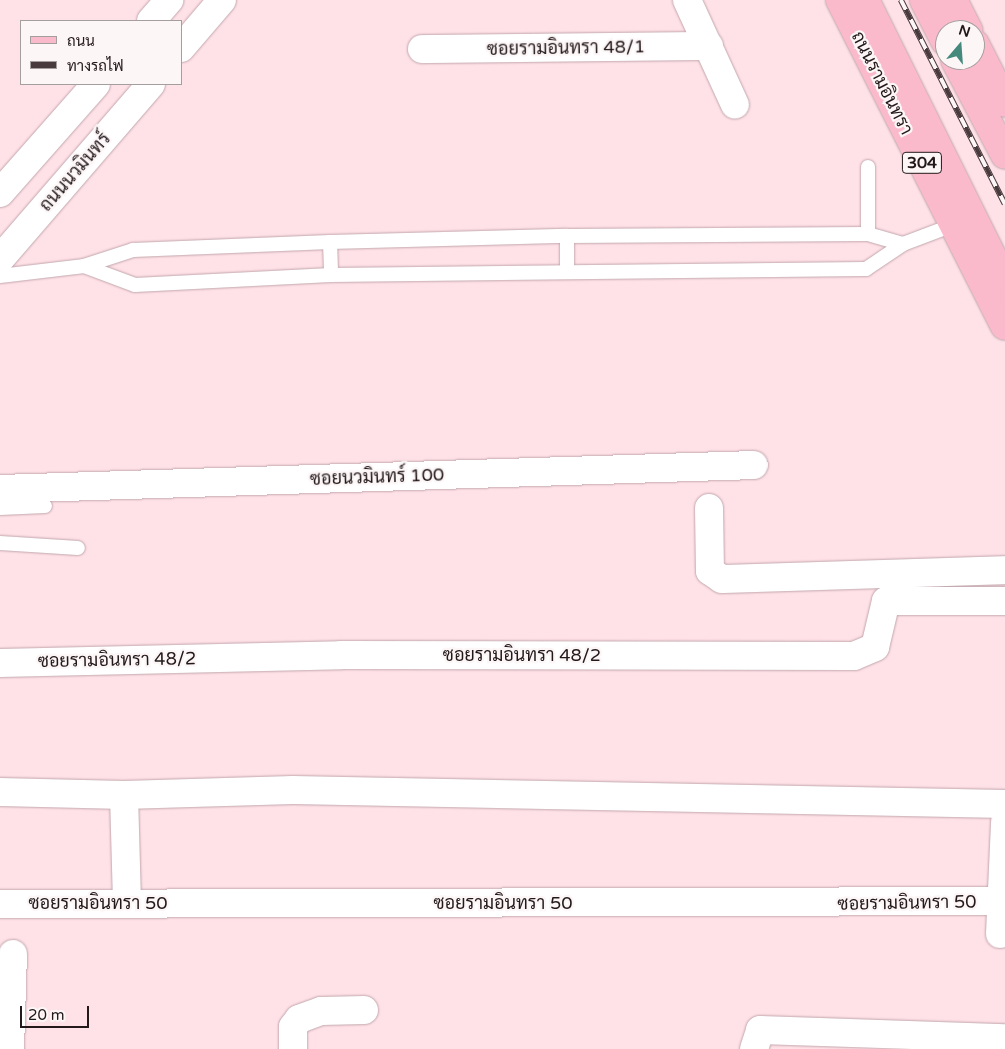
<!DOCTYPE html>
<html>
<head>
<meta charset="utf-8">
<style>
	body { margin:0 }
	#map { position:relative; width:1005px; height:1049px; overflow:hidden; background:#ffe2e8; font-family:"Varela Round",Sarabun,sans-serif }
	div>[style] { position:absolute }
	.roads { filter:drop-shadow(0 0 1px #c2a7ad) drop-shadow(0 0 1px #c2a7ad) }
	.service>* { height:14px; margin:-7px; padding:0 7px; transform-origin:7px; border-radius:7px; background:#fff }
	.minor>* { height:28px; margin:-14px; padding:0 14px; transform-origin:14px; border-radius:14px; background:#fff }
	.secondary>* { height:28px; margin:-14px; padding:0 14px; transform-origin:14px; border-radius:14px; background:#fff }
	.primary>* { height:28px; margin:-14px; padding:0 14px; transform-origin:14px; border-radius:14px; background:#fabacb }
	.rail>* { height:5.5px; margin-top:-2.75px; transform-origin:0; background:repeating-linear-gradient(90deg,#fcf6f7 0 11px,#483a3d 0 22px); box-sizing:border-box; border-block:1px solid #483a3d }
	span { translate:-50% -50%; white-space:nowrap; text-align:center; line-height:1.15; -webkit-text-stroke:4.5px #fcf6f7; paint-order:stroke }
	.shield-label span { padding:1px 4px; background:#fcf6f7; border:1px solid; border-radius:4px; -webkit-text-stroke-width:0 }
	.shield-label { font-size:16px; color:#23191b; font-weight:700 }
	.street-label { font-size:18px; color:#23191b }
	.legend { position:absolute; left:20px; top:20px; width:162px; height:65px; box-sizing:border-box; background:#fcf6f7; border:1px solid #a59e9f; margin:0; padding:6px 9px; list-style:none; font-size:15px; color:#23191b }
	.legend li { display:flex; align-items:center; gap:10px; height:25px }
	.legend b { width:25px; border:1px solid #a59e9f }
	.north { position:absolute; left:935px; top:20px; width:50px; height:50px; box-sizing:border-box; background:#fcf6f7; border:1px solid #a59e9f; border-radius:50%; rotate:18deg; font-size:14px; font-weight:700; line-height:20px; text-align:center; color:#23191b }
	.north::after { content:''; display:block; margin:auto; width:18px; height:22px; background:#45897d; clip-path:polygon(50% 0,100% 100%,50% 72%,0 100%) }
	.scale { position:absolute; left:20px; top:1006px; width:69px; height:22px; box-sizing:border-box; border:2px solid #23191b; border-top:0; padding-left:6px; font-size:15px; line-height:18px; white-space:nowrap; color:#23191b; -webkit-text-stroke:4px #fcf6f7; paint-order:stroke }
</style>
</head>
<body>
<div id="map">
	<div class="roads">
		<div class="service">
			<i style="left:868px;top:167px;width:67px;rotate:90deg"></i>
			<i style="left:330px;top:242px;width:33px;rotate:88deg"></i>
			<i style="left:84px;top:266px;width:54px;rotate:20.4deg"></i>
			<i style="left:135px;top:285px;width:196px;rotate:-2.9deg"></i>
			<i style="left:331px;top:275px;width:535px;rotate:-0.64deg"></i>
			<i style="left:866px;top:269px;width:45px;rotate:-34deg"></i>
			<i style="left:903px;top:244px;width:53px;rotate:-20.8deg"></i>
			<i style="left:567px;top:270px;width:34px;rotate:-90deg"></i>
			<i style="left:0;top:276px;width:85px;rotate:-6.8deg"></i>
			<i style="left:84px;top:266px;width:52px;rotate:-18.1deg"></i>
			<i style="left:133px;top:250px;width:197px;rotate:-2.3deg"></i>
			<i style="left:330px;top:242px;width:237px;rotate:-1.5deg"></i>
			<i style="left:567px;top:236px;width:301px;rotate:-0.4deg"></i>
			<i style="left:868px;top:234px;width:36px;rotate:16deg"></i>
			<i style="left:0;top:508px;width:45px;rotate:-2.5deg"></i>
			<i style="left:0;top:543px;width:78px;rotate:3.7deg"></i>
		</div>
		<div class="minor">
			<i style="left:687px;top:0;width:115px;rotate:65.4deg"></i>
			<i style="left:422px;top:49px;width:287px;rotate:-0.6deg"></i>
			<i style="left:0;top:489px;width:754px;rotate:-1.82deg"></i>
			<i style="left:709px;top:508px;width:63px;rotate:89.1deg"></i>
			<i style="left:710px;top:571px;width:14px;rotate:34deg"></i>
			<i style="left:722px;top:579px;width:283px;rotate:-1.8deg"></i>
			<i style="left:0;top:663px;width:341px;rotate:-1.3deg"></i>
			<i style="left:341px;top:655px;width:513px;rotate:0.11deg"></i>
			<i style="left:854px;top:656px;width:23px;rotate:-23deg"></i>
			<i style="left:875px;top:647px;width:47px;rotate:-76.6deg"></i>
			<i style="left:886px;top:601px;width:119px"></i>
			<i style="left:0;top:792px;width:124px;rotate:1.4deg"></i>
			<i style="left:124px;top:795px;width:169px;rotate:-1.7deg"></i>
			<i style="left:293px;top:790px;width:712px;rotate:1.13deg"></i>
			<i style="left:124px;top:795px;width:108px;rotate:88.4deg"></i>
			<i style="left:0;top:904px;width:1005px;rotate:-0.17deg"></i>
			<i style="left:1000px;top:934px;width:112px;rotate:-87.4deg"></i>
			<i style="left:10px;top:1049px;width:95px;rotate:-88.2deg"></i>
			<i style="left:293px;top:1049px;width:22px;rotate:-90deg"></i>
			<i style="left:293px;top:1027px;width:10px;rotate:-53deg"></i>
			<i style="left:299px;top:1019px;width:23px;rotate:-20deg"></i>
			<i style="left:321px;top:1011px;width:43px;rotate:-1.3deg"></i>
			<i style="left:754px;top:1049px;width:20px;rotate:-72deg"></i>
			<i style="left:760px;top:1030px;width:245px;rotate:1.9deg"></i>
		</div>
		<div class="secondary">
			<i style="left:151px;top:21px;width:28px;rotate:-49deg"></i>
			<i style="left:181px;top:48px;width:63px;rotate:-49.5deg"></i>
			<i style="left:0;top:193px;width:145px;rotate:-48.6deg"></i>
			<i style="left:0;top:259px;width:231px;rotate:-49.2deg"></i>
		</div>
		<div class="primary">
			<i style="left:840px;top:0;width:365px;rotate:63.2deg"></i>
			<i style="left:865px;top:0;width:315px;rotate:63.6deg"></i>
			<i style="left:924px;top:0;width:46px;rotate:62.9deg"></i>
			<i style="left:953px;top:0;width:34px;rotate:63deg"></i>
			<i style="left:975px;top:44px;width:66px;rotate:63deg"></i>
			<i style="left:955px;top:60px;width:107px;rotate:62.2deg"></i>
		</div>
	</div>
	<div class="rail">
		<i style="left:901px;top:0;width:229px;rotate:63deg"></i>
	</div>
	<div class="shield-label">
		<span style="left:922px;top:163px">304</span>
	</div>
	<div class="street-label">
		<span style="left:566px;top:48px;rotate:-1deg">ซอยรามอินทรา 48/1</span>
		<span style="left:882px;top:83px;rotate:63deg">ถนนรามอินทรา</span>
		<span style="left:75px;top:172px;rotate:-49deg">ถนนนวมินทร์</span>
		<span style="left:377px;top:477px;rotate:-2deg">ซอยนวมินทร์ 100</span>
		<span style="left:522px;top:655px">ซอยรามอินทรา 48/2</span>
		<span style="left:117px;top:660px;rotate:-1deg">ซอยรามอินทรา 48/2</span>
		<span style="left:98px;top:903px">ซอยรามอินทรา 50</span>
		<span style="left:503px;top:903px">ซอยรามอินทรา 50</span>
		<span style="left:907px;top:903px;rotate:-1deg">ซอยรามอินทรา 50</span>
	</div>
	<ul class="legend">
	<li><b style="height:6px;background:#fabacb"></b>ถนน</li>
	<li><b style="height:6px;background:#483a3d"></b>ทางรถไฟ</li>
	</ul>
	<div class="north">N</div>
	<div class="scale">20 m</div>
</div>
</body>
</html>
